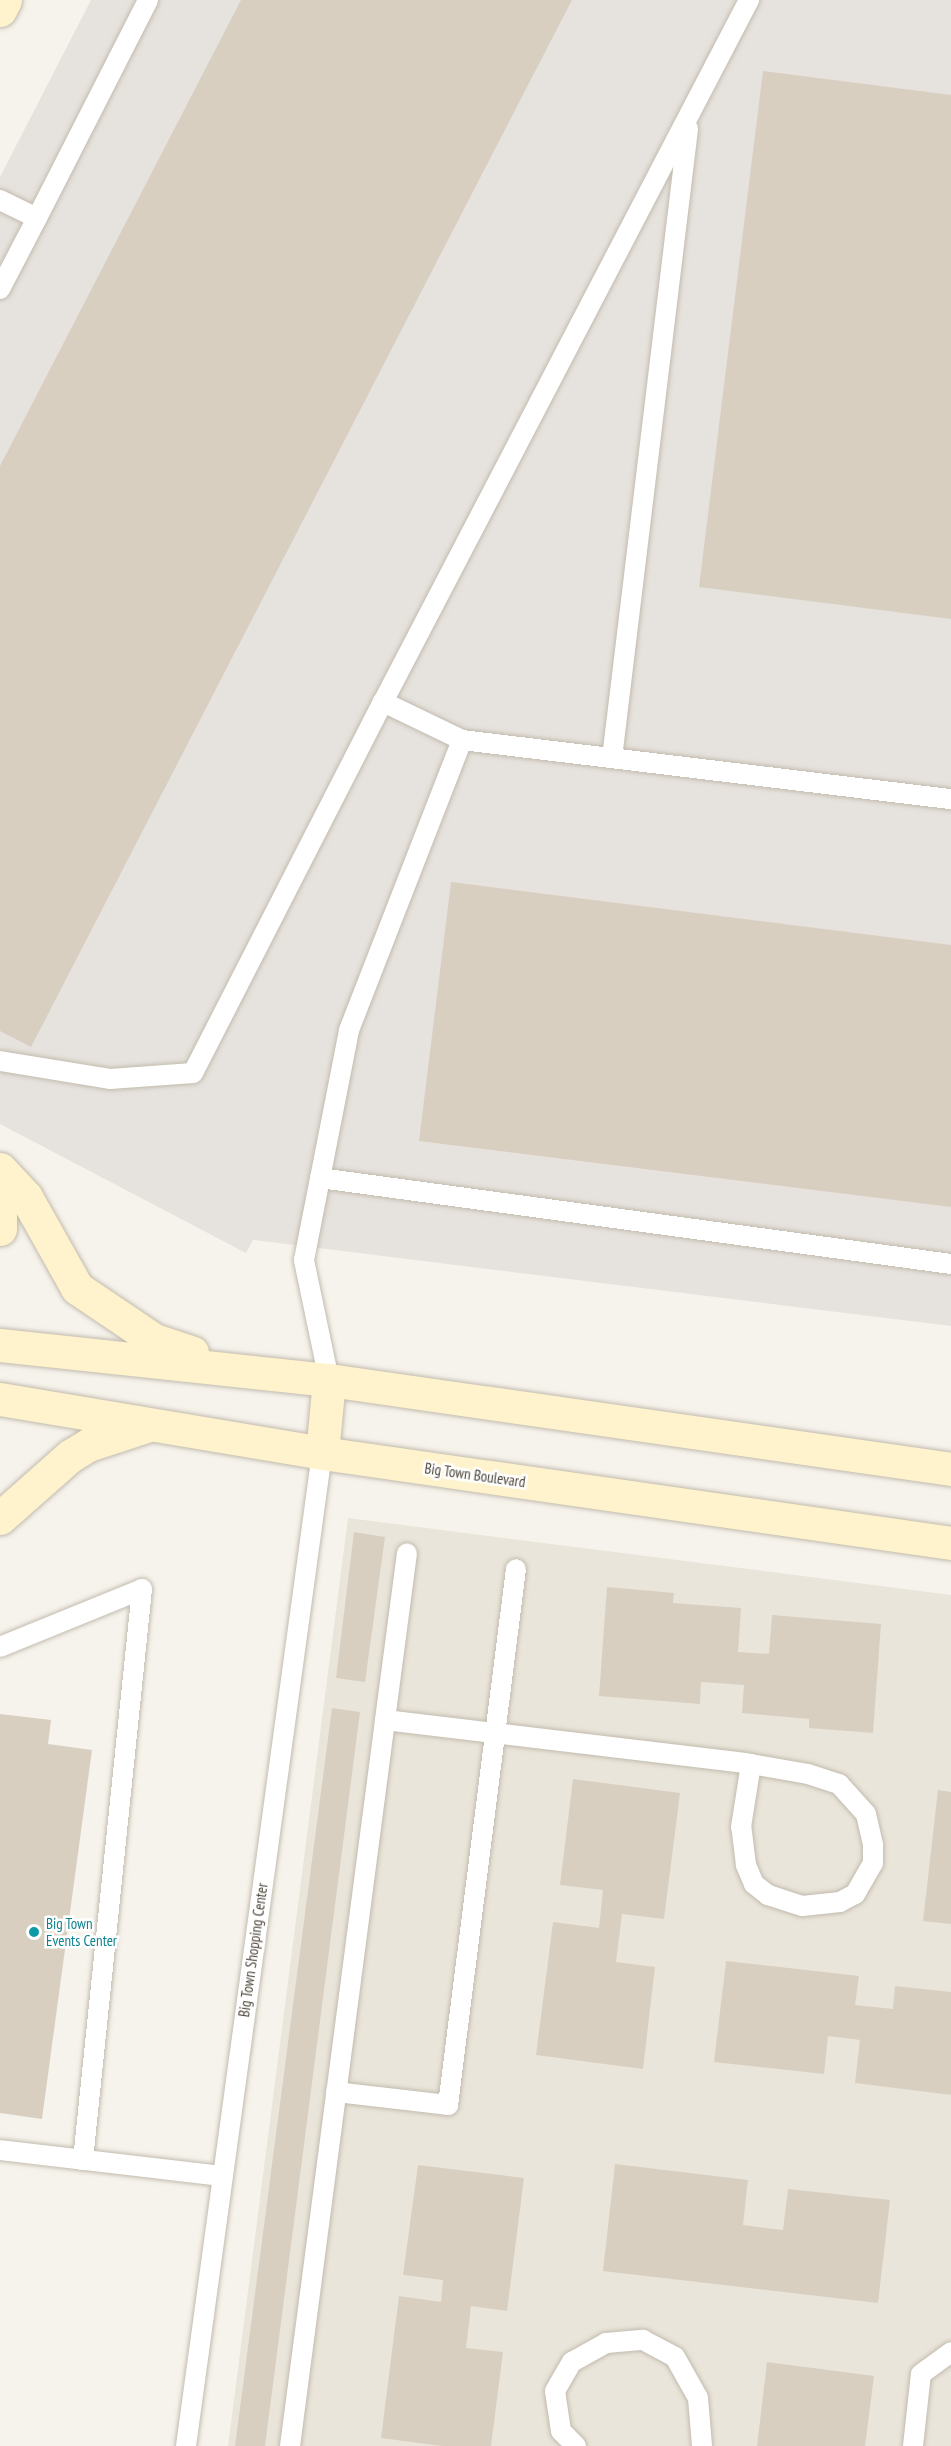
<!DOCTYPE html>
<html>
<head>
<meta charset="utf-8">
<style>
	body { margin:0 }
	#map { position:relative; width:951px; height:2446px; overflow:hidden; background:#f6f3ec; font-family:"PT Sans Narrow",sans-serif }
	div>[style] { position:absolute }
	.residential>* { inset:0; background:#eae5da }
	.industrial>* { inset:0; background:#e6e2dd }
	.building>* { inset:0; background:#d8cfc1 }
	.roads { filter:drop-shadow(0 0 2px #c2bbae) drop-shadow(0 0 2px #c2bbae) }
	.service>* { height:20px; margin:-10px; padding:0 10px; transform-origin:10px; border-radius:10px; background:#fff }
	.secondary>* { height:33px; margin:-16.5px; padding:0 16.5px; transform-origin:16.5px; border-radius:16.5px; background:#fff3cd }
	.dots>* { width:16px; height:16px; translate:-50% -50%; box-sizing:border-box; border:3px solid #fff; border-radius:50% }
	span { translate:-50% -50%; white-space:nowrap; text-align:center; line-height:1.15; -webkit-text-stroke:5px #fff; paint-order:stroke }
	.street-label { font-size:15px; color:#4b4439 }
	.culture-label { font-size:15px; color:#0d838f }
	.left { translate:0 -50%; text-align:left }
</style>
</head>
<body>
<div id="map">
	<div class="residential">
		<i style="clip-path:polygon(348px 1518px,951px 1595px,951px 2446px,228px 2446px)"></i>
	</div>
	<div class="industrial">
		<i style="clip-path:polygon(91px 0,951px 0,951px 1326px,253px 1240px,246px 1253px,0 1124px,0 177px)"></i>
	</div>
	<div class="building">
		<i style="clip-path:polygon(241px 0,572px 0,31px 1047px,0 1031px,0 466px)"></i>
		<i style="clip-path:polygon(763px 71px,951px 95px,951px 619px,699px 587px)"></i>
		<i style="clip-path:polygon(451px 882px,951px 945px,951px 1207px,419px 1141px)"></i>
		<i style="clip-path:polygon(354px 1532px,385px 1537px,365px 1682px,336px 1678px)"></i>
		<i style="clip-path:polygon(607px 1587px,674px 1593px,673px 1603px,741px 1608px,738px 1652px,769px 1654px,772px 1615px,881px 1624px,873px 1733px,809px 1728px,809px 1719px,742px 1713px,744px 1685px,701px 1682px,700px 1704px,599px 1696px)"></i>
		<i style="clip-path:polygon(332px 1708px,360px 1712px,265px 2446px,235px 2446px)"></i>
		<i style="clip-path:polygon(0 1714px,51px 1720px,48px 1744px,92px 1750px,42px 2119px,0 2113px)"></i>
		<i style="clip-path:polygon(573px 1779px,680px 1793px,664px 1919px,622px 1914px,616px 1962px,655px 1967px,643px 2069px,536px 2055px,553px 1922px,599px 1928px,603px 1890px,560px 1885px)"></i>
		<i style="clip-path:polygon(938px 1790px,951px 1792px,951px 1924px,923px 1921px)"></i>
		<i style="clip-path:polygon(726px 1961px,859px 1976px,855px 2005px,893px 2009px,895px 1986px,951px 1992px,951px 2095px,855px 2083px,860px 2040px,828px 2036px,824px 2074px,714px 2062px)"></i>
		<i style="clip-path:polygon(615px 2164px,748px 2180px,743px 2225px,783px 2230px,788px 2189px,890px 2200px,878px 2303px,603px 2271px)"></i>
		<i style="clip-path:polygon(418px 2165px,524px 2178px,507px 2311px,471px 2306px,466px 2348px,503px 2352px,491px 2446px,442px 2446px,381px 2438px,399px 2296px,441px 2302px,443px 2280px,403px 2275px)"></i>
		<i style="clip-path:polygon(767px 2362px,874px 2376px,865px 2446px,757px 2446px)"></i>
	</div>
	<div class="roads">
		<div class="service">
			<i style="left:0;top:200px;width:41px;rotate:25.9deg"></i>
			<i style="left:37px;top:218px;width:80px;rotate:117.5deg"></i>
			<i style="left:37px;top:218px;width:245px;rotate:-63deg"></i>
			<i style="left:462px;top:740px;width:88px;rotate:-154.3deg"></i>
			<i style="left:383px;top:702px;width:792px;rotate:-62.46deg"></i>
			<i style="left:612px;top:758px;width:634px;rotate:-83.11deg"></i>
			<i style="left:0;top:1061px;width:111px;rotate:9.3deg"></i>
			<i style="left:110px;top:1079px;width:83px;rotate:-4.1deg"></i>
			<i style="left:193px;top:1073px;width:417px;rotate:-62.9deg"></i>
			<i style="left:320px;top:1178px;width:637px;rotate:7.76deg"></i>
			<i style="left:329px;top:1380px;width:123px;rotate:-101.8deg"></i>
			<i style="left:304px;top:1260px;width:234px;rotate:-78.9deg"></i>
			<i style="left:349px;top:1030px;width:311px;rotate:-68.7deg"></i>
			<i style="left:462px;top:740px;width:493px;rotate:6.9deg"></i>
			<i style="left:0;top:1647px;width:153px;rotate:-22.2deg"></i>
			<i style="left:142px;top:1589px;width:574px;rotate:95.9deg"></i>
			<i style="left:385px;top:1720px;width:168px;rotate:-82.5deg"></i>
			<i style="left:336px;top:2092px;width:113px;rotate:6.6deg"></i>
			<i style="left:448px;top:2105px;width:540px;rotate:-82.77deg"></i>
			<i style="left:0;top:2150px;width:224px;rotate:6.7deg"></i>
			<i style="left:186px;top:2446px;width:1002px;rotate:-82.2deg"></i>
			<i style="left:290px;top:2446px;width:732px;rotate:-82.54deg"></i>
			<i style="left:385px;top:1720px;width:363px;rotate:6.8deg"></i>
			<i style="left:745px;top:1763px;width:64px;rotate:9.9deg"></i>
			<i style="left:808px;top:1774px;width:33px;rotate:18deg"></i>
			<i style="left:839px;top:1784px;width:40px;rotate:48deg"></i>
			<i style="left:866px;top:1814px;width:32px;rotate:77deg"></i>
			<i style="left:873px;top:1845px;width:18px;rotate:90deg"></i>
			<i style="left:873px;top:1863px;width:36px;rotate:120deg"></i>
			<i style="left:855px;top:1894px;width:17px;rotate:152deg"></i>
			<i style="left:840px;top:1902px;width:38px;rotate:174deg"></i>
			<i style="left:802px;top:1906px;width:36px;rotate:-162deg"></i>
			<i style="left:768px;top:1895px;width:18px;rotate:-142deg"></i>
			<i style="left:754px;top:1884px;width:21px;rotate:-113deg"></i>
			<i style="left:746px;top:1865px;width:38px;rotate:-97deg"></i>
			<i style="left:741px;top:1827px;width:64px;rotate:-81deg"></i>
			<i style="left:576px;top:2446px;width:21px;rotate:-135deg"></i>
			<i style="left:561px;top:2431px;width:40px;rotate:-98.5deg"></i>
			<i style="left:555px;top:2391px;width:34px;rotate:-60deg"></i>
			<i style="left:572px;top:2362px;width:39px;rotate:-29deg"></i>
			<i style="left:606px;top:2343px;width:37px;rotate:-5deg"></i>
			<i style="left:643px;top:2340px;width:36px;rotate:28deg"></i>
			<i style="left:675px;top:2357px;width:47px;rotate:60.7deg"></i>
			<i style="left:698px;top:2398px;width:48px;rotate:85.2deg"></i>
			<i style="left:913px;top:2446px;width:72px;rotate:-83.7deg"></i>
			<i style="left:921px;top:2374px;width:37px;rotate:-36deg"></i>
		</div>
		<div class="secondary">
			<i style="left:0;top:10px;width:11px;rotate:-63deg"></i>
			<i style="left:0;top:1169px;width:38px;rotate:47deg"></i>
			<i style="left:26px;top:1197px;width:104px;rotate:60.7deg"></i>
			<i style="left:77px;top:1288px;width:93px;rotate:34deg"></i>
			<i style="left:154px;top:1340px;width:40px;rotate:18deg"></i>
			<i style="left:0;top:1194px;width:35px;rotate:90deg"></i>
			<i style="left:0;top:1345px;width:331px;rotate:6.1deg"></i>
			<i style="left:329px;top:1380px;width:628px;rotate:8.14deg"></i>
			<i style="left:0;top:1399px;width:326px;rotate:9.5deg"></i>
			<i style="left:322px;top:1453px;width:635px;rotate:8.14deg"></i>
			<i style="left:322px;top:1453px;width:73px;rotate:-84.5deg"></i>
			<i style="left:0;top:1518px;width:94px;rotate:-41.5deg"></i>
			<i style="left:70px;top:1456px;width:21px;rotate:-31deg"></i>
			<i style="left:88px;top:1445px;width:61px;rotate:-18.1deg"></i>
		</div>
	</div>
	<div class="dots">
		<i style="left:34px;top:1932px;background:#0f9aa8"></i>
	</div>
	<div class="street-label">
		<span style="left:475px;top:1475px;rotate:8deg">Big Town Boulevard</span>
		<span style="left:253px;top:1950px;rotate:-82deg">Big Town Shopping Center</span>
	</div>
	<div class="culture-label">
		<span class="left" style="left:46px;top:1932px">Big Town<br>Events Center</span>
	</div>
</div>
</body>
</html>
